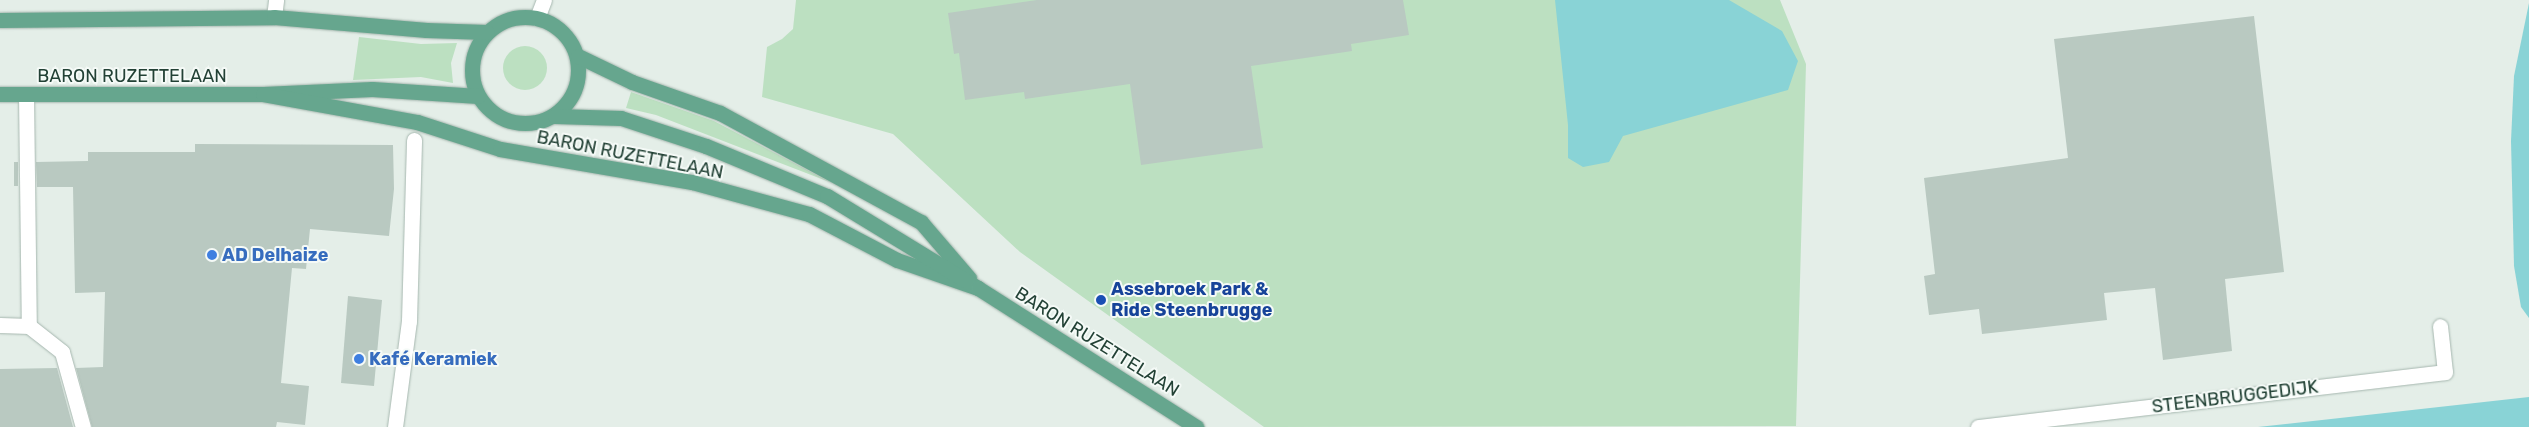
<!DOCTYPE html>
<html>
<head>
<meta charset="utf-8">
<style>
	body { margin:0 }
	#map { position:relative; width:2529px; height:427px; overflow:hidden; background:#e4eee8; font-family:Rubik,sans-serif }
	div>[style] { position:absolute }
	.green>* { inset:0; background:#bce0c1 }
	.round { border-radius:50% }
	.water>* { inset:0; background:#89d3d6 }
	.building>* { inset:0; background:#b9c9c1 }
	.roads { filter:drop-shadow(0 0 1px #a6b7af) drop-shadow(0 0 1px #a6b7af) }
	.minor>* { height:15px; margin:-7.5px; padding:0 7.5px; transform-origin:7.5px; border-radius:7.5px; background:#fff }
	.major>* { height:15px; margin:-7.5px; padding:0 7.5px; transform-origin:7.5px; border-radius:7.5px; background:#66a68e }
	.major>.ring { margin:-7.5px; padding:0; box-sizing:content-box; background:none; border:15px solid #66a68e; border-radius:50% }
	.dots>* { width:14px; height:14px; translate:-50% -50%; box-sizing:border-box; border:2px solid #f5faf7; border-radius:50% }
	span { translate:-50% -50%; white-space:nowrap; text-align:center; line-height:1.15; -webkit-text-stroke:4px #f5faf7; paint-order:stroke }
	.street-label { font-size:18px; color:#224135 }
	.shop-label { font-size:18px; color:#366cbe; font-weight:700 }
	.left { translate:0 -50%; text-align:left }
	.transit-label { font-size:18px; color:#164399; font-weight:700 }
</style>
</head>
<body>
<div id="map">
	<div class="green">
		<i style="clip-path:polygon(796px 0,1780px 0,1806px 64px,1796px 426px,1264px 427px,1020px 252px,893px 134px,762px 97px,767px 47px,782px 39px,793px 29px)"></i>
		<i style="clip-path:polygon(359px 37px,421px 44px,457px 43px,451px 63px,453px 83px,421px 77px,353px 80px)"></i>
		<i class="round" style="left:503px;top:46px;width:44px;height:44px"></i>
		<i style="clip-path:polygon(631px 92px,714px 121px,832px 183px,656px 115px,626px 108px)"></i>
	</div>
	<div class="water">
		<i style="clip-path:polygon(1555px 0,1729px 0,1782px 31px,1798px 61px,1788px 90px,1623px 136px,1609px 162px,1583px 167px,1568px 158px,1568px 125px)"></i>
		<i style="clip-path:polygon(2529px 3px,2529px 318px,2521px 307px,2514px 266px,2511px 141px,2514px 76px)"></i>
		<i style="clip-path:polygon(2529px 397px,2529px 427px,2258px 427px)"></i>
	</div>
	<div class="building">
		<i style="clip-path:polygon(1037px 0,1403px 0,1409px 35px,1351px 44px,1352px 51px,1251px 66px,1263px 148px,1141px 165px,1130px 84px,1025px 99px,1024px 92px,965px 100px,959px 53px,954px 54px,948px 13px)"></i>
		<i style="clip-path:polygon(2254px 16px,2284px 272px,2225px 279px,2232px 351px,2163px 360px,2155px 288px,2104px 293px,2107px 320px,1982px 334px,1979px 309px,1929px 315px,1924px 276px,1935px 274px,1924px 178px,2068px 158px,2054px 39px)"></i>
		<i style="clip-path:polygon(195px 144px,393px 145px,394px 189px,389px 236px,310px 229px,306px 269px,292px 268px,281px 383px,309px 386px,305px 425px,277px 422px,276px 427px,92px 427px,76px 368px,103px 367px,105px 292px,75px 293px,73px 187px,37px 187px,36px 162px,88px 161px,88px 152px,195px 152px)"></i>
		<i style="clip-path:polygon(14px 162px,18px 162px,18px 186px,14px 186px)"></i>
		<i style="clip-path:polygon(348px 296px,382px 300px,374px 386px,341px 383px)"></i>
		<i style="clip-path:polygon(57px 368px,73px 427px,0 427px,0 369px)"></i>
	</div>
	<div class="roads">
		<div class="minor">
			<i style="left:274px;top:17px;width:17px;rotate:-83deg"></i>
			<i style="left:537px;top:18px;width:19px;rotate:-69deg"></i>
			<i style="left:26px;top:94px;width:232px;rotate:89.3deg"></i>
			<i style="left:0;top:325px;width:29px;rotate:2deg"></i>
			<i style="left:29px;top:326px;width:42px;rotate:38.2deg"></i>
			<i style="left:62px;top:352px;width:78px;rotate:74.4deg"></i>
			<i style="left:395px;top:427px;width:107px;rotate:-82.5deg"></i>
			<i style="left:409px;top:321px;width:181px;rotate:-88.4deg"></i>
			<i style="left:1978px;top:427px;width:470px;rotate:-6.7deg"></i>
			<i style="left:2445px;top:372px;width:46px;rotate:-96.2deg"></i>
		</div>
		<div class="major">
			<i class="ring" style="left:472px;top:17px;width:91px;height:91px"></i>
			<i style="left:0;top:20px;width:274px;rotate:-0.6deg"></i>
			<i style="left:274px;top:17px;width:153px;rotate:4.9deg"></i>
			<i style="left:426px;top:30px;width:61px;rotate:1.9deg"></i>
			<i style="left:578px;top:56px;width:60px;rotate:25.7deg"></i>
			<i style="left:632px;top:82px;width:93px;rotate:19.4deg"></i>
			<i style="left:720px;top:113px;width:229px;rotate:28.5deg"></i>
			<i style="left:921px;top:222px;width:74px;rotate:49.4deg"></i>
			<i style="left:0;top:94px;width:263px"></i>
			<i style="left:263px;top:94px;width:109px;rotate:-2.6deg"></i>
			<i style="left:372px;top:89px;width:106px;rotate:3.8deg"></i>
			<i style="left:263px;top:94px;width:157px;rotate:10.3deg"></i>
			<i style="left:417px;top:122px;width:87px;rotate:18deg"></i>
			<i style="left:500px;top:149px;width:195px;rotate:9.8deg"></i>
			<i style="left:692px;top:182px;width:121px;rotate:15.3deg"></i>
			<i style="left:809px;top:214px;width:99px;rotate:27.6deg"></i>
			<i style="left:897px;top:260px;width:86px;rotate:19.1deg"></i>
			<i style="left:555px;top:116px;width:66px;rotate:1.7deg"></i>
			<i style="left:621px;top:118px;width:89px;rotate:18.2deg"></i>
			<i style="left:706px;top:146px;width:131px;rotate:22.5deg"></i>
			<i style="left:827px;top:196px;width:177px;rotate:31.4deg"></i>
			<i style="left:978px;top:288px;width:259px;rotate:32.5deg"></i>
		</div>
	</div>
	<div class="dots">
		<i style="left:212px;top:255px;background:#3f7fe0"></i>
		<i style="left:1101px;top:300px;background:#1a4fb4"></i>
		<i style="left:359px;top:359px;background:#3f7fe0"></i>
	</div>
	<div class="street-label">
		<span style="left:132px;top:76px">BARON RUZETTELAAN</span>
		<span style="left:630px;top:155px;rotate:11deg">BARON RUZETTELAAN</span>
		<span style="left:1097px;top:342px;rotate:32deg">BARON RUZETTELAAN</span>
		<span style="left:2235px;top:397px;rotate:-7deg">STEENBRUGGEDIJK</span>
	</div>
	<div class="shop-label">
		<span class="left" style="left:222px;top:255px">AD Delhaize</span>
		<span class="left" style="left:369px;top:359px">Kafé Keramiek</span>
	</div>
	<div class="transit-label">
		<span class="left" style="left:1111px;top:300px">Assebroek Park &amp;<br>Ride Steenbrugge</span>
	</div>
</div>
</body>
</html>
